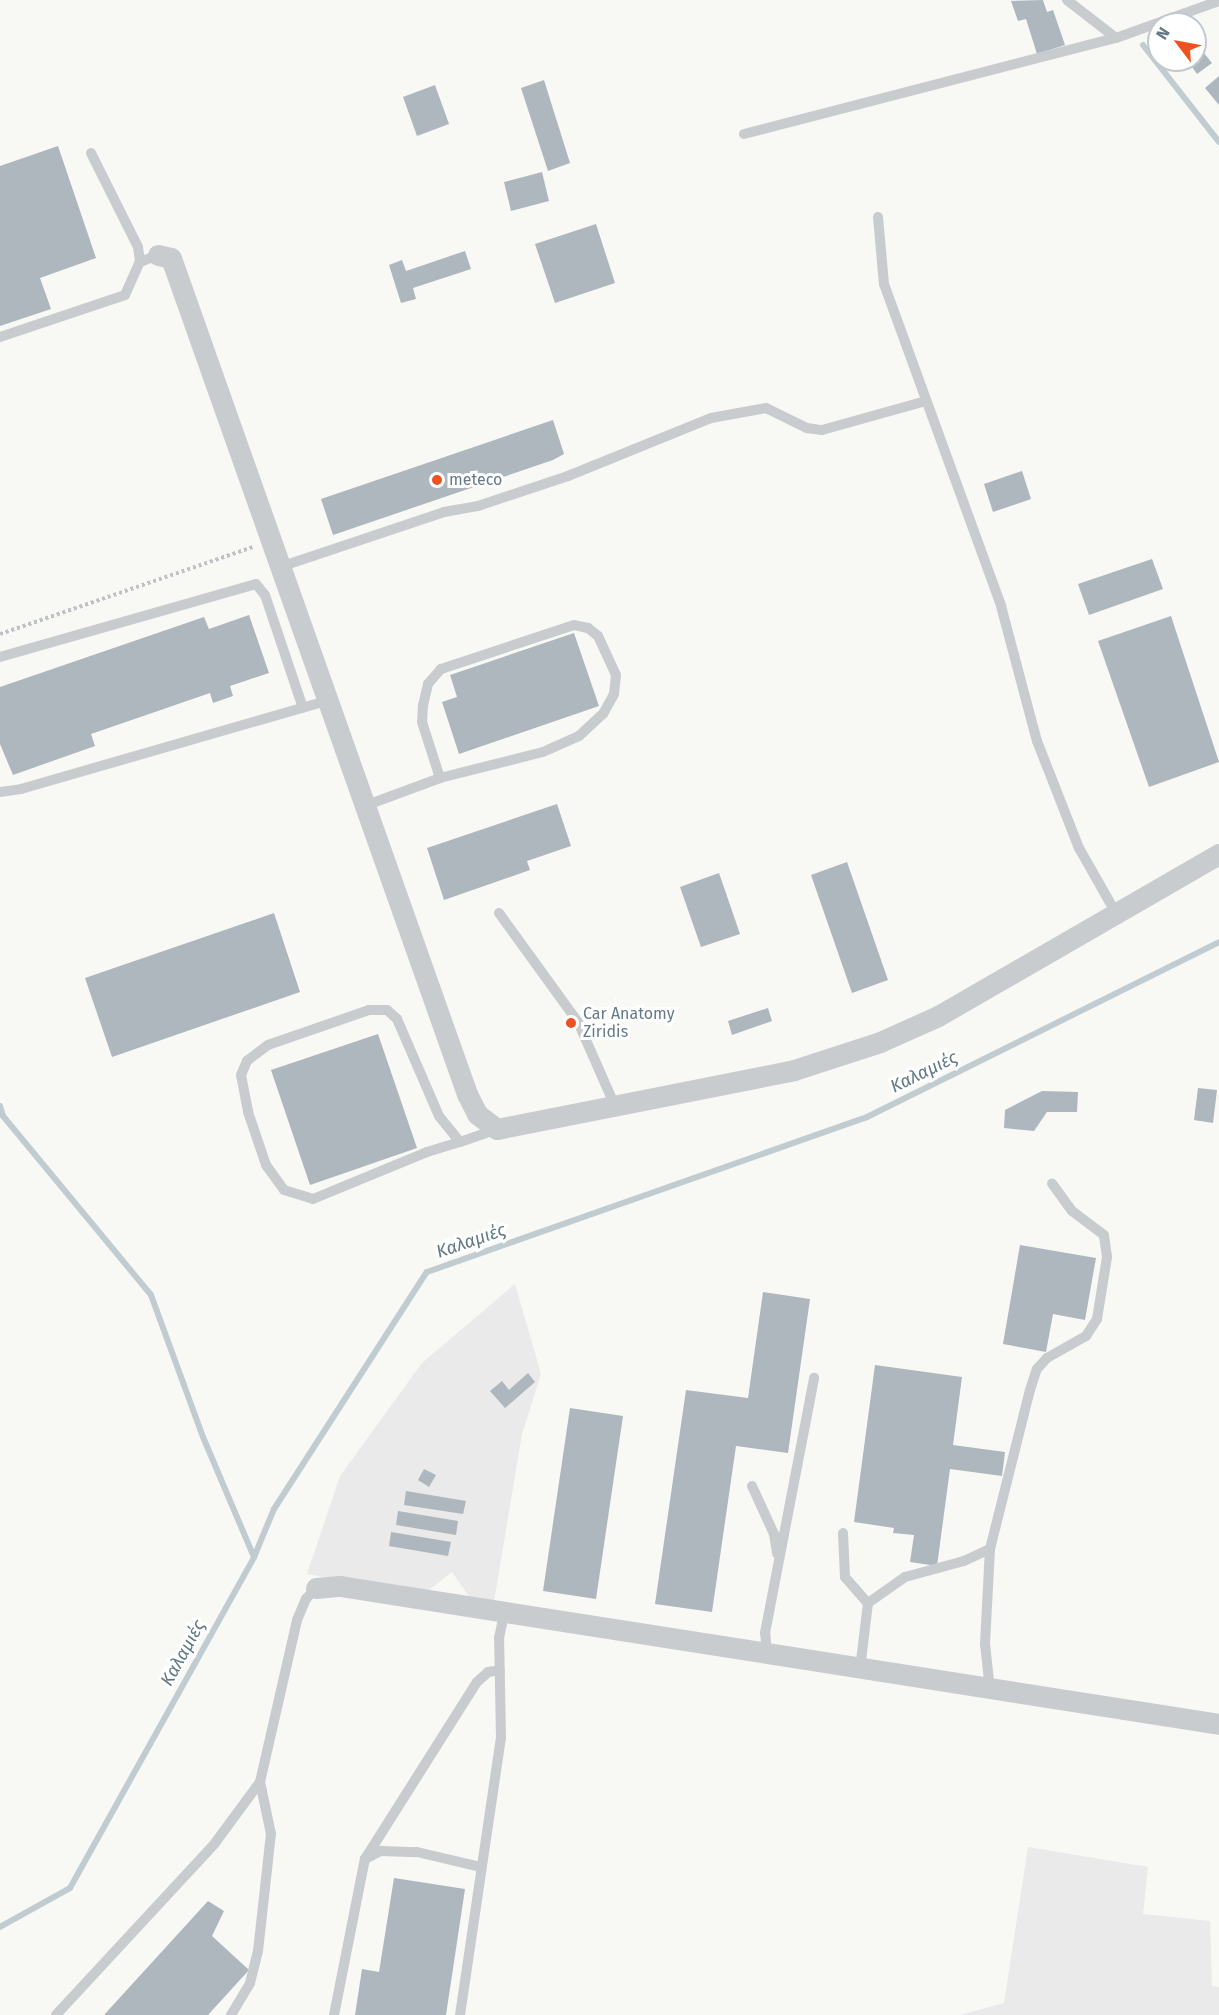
<!DOCTYPE html>
<html>
<head>
<meta charset="utf-8">
<style>
	body { margin:0 }
	#map { position:relative; width:1219px; height:2015px; overflow:hidden; background:#f8f8f5; font-family:"Fira Sans",sans-serif }
	div>[style] { position:absolute }
	.built>* { inset:0; background:#e9eae9 }
	.stream>* { height:6px; margin:-3px; padding:0 3px; transform-origin:3px; border-radius:3px; background:#c1ccd1 }
	.building>* { inset:0; background:#aeb7bd }
	.path>* { height:4px; margin-top:-2px; transform-origin:0; background:repeating-linear-gradient(90deg,#bfc2c4 0 3px,transparent 0 6px) }
	.service>* { height:10px; margin:-5px; padding:0 5px; transform-origin:5px; border-radius:5px; background:#c8cccf }
	.minor>* { height:21px; margin:-10.5px; padding:0 10.5px; transform-origin:10.5px; border-radius:10.5px; background:#c8cccf }
	.dots>* { width:16px; height:16px; translate:-50% -50%; box-sizing:border-box; border:3px solid #fff; border-radius:50% }
	span { translate:-50% -50%; white-space:nowrap; text-align:center; line-height:1.15; -webkit-text-stroke:6px #fff; paint-order:stroke }
	.poi-label { font-size:16px; color:#657989 }
	.left { translate:0 -50%; text-align:left }
	.water-label { font-size:18px; color:#617a84; font-style:italic }
	.north { position:absolute; left:1147px; top:12px; width:60px; height:60px; box-sizing:border-box; background:#fff; border:2px solid #c1c9d0; border-radius:50%; rotate:302deg; font-size:16px; font-weight:700; line-height:24px; text-align:center; color:#657989 }
	.north::after { content:''; display:block; margin:auto; width:21px; height:27px; background:#ee5220; clip-path:polygon(50% 0,100% 100%,50% 72%,0 100%) }
</style>
</head>
<body>
<div id="map">
	<div class="built">
		<i style="clip-path:polygon(515px 1284px,541px 1374px,522px 1434px,494px 1602px,471px 1599px,452px 1572px,424px 1594px,307px 1574px,340px 1476px,422px 1363px)"></i>
		<i style="clip-path:polygon(1028px 1847px,1148px 1867px,1143px 1914px,1210px 1921px,1212px 1986px,1219px 1987px,1219px 2015px,960px 2015px,1004px 2003px)"></i>
	</div>
	<div class="stream">
		<i style="left:1143px;top:45px;width:123px;rotate:51.9deg"></i>
		<i style="left:0;top:1106px;width:10px;rotate:73deg"></i>
		<i style="left:3px;top:1116px;width:232px;rotate:50.4deg"></i>
		<i style="left:151px;top:1295px;width:151px;rotate:69.9deg"></i>
		<i style="left:203px;top:1437px;width:130px;rotate:67deg"></i>
		<i style="left:0;top:1927px;width:80px;rotate:-29.1deg"></i>
		<i style="left:70px;top:1888px;width:379px;rotate:-60.9deg"></i>
		<i style="left:254px;top:1557px;width:52px;rotate:-67.4deg"></i>
		<i style="left:274px;top:1509px;width:282px;rotate:-57.2deg"></i>
		<i style="left:427px;top:1272px;width:467px;rotate:-19.4deg"></i>
		<i style="left:867px;top:1117px;width:393px;rotate:-26.4deg"></i>
	</div>
	<div class="building">
		<i style="clip-path:polygon(1043px 0,1047px 12px,1053px 10px,1065px 45px,1037px 54px,1026px 19px,1018px 21px,1011px 1px)"></i>
		<i style="clip-path:polygon(1195px 42px,1212px 63px,1197px 74px,1187px 60px,1195px 60px)"></i>
		<i style="clip-path:polygon(1219px 76px,1219px 105px,1205px 88px)"></i>
		<i style="clip-path:polygon(544px 80px,570px 163px,548px 171px,521px 88px)"></i>
		<i style="clip-path:polygon(435px 85px,449px 124px,417px 136px,403px 97px)"></i>
		<i style="clip-path:polygon(58px 146px,96px 258px,40px 278px,51px 309px,0 326px,0 166px)"></i>
		<i style="clip-path:polygon(542px 172px,549px 201px,511px 211px,504px 182px)"></i>
		<i style="clip-path:polygon(596px 224px,615px 283px,555px 303px,535px 244px)"></i>
		<i style="clip-path:polygon(465px 251px,471px 269px,413px 288px,416px 299px,401px 303px,389px 265px,402px 260px,406px 271px)"></i>
		<i style="clip-path:polygon(553px 420px,564px 454px,553px 460px,333px 535px,321px 499px)"></i>
		<i style="clip-path:polygon(1022px 471px,1031px 499px,993px 512px,984px 484px)"></i>
		<i style="clip-path:polygon(1152px 559px,1163px 589px,1089px 615px,1078px 584px)"></i>
		<i style="clip-path:polygon(249px 615px,269px 673px,230px 686px,233px 696px,213px 703px,210px 693px,91px 734px,95px 746px,13px 775px,0 744px,0 687px,204px 617px,209px 629px)"></i>
		<i style="clip-path:polygon(1171px 616px,1219px 762px,1149px 787px,1098px 641px)"></i>
		<i style="clip-path:polygon(574px 633px,599px 706px,459px 754px,442px 702px,457px 697px,450px 675px)"></i>
		<i style="clip-path:polygon(557px 804px,571px 846px,527px 861px,530px 870px,444px 900px,427px 848px)"></i>
		<i style="clip-path:polygon(847px 862px,888px 980px,852px 993px,811px 875px)"></i>
		<i style="clip-path:polygon(719px 873px,740px 934px,701px 947px,680px 887px)"></i>
		<i style="clip-path:polygon(274px 913px,300px 992px,112px 1057px,85px 978px)"></i>
		<i style="clip-path:polygon(768px 1008px,772px 1021px,732px 1035px,728px 1021px)"></i>
		<i style="clip-path:polygon(378px 1034px,417px 1148px,310px 1185px,271px 1070px)"></i>
		<i style="clip-path:polygon(1198px 1088px,1217px 1090px,1213px 1123px,1194px 1120px)"></i>
		<i style="clip-path:polygon(1042px 1091px,1078px 1092px,1077px 1112px,1047px 1112px,1034px 1131px,1004px 1128px,1005px 1110px)"></i>
		<i style="clip-path:polygon(1020px 1245px,1096px 1258px,1085px 1320px,1053px 1314px,1046px 1352px,1003px 1344px)"></i>
		<i style="clip-path:polygon(763px 1292px,810px 1299px,788px 1453px,736px 1446px,712px 1612px,655px 1604px,686px 1390px,748px 1398px)"></i>
		<i style="clip-path:polygon(875px 1365px,962px 1377px,953px 1445px,1005px 1452px,1002px 1476px,950px 1469px,937px 1566px,910px 1562px,914px 1535px,893px 1533px,894px 1528px,854px 1522px)"></i>
		<i style="clip-path:polygon(528px 1373px,535px 1382px,505px 1408px,490px 1391px,502px 1381px,509px 1390px)"></i>
		<i style="clip-path:polygon(570px 1408px,623px 1416px,596px 1599px,543px 1591px)"></i>
		<i style="clip-path:polygon(424px 1469px,436px 1475px,429px 1487px,418px 1480px)"></i>
		<i style="clip-path:polygon(406px 1491px,466px 1501px,463px 1514px,404px 1505px)"></i>
		<i style="clip-path:polygon(398px 1511px,458px 1521px,456px 1535px,396px 1525px)"></i>
		<i style="clip-path:polygon(391px 1532px,451px 1542px,448px 1556px,389px 1546px)"></i>
		<i style="clip-path:polygon(394px 1878px,465px 1889px,446px 2015px,355px 2015px,362px 1969px,379px 1972px)"></i>
		<i style="clip-path:polygon(208px 1901px,224px 1911px,212px 1936px,249px 1970px,208px 2015px,104px 2015px)"></i>
	</div>
	<div class="path">
		<i style="left:0;top:634px;width:267px;rotate:-19deg"></i>
	</div>
	<div class="service">
		<i style="left:1067px;top:0;width:62px;rotate:37.8deg"></i>
		<i style="left:744px;top:134px;width:384px;rotate:-14.5deg"></i>
		<i style="left:1116px;top:38px;width:109px;rotate:-19.8deg"></i>
		<i style="left:91px;top:153px;width:105px;rotate:63.4deg"></i>
		<i style="left:138px;top:247px;width:15px;rotate:82deg"></i>
		<i style="left:878px;top:217px;width:67px;rotate:84.9deg"></i>
		<i style="left:884px;top:284px;width:343px;rotate:70deg"></i>
		<i style="left:1001px;top:606px;width:140px;rotate:75.1deg"></i>
		<i style="left:1037px;top:741px;width:115px;rotate:68.6deg"></i>
		<i style="left:1079px;top:848px;width:75px;rotate:60.4deg"></i>
		<i style="left:0;top:337px;width:132px;rotate:-18.6deg"></i>
		<i style="left:125px;top:295px;width:36px;rotate:-66deg"></i>
		<i style="left:140px;top:262px;width:19px;rotate:-21deg"></i>
		<i style="left:283px;top:566px;width:170px;rotate:-18.5deg"></i>
		<i style="left:444px;top:512px;width:35px;rotate:-10deg"></i>
		<i style="left:478px;top:506px;width:95px;rotate:-18.4deg"></i>
		<i style="left:568px;top:476px;width:154px;rotate:-22.1deg"></i>
		<i style="left:711px;top:418px;width:56px;rotate:-10.3deg"></i>
		<i style="left:766px;top:408px;width:46px;rotate:26deg"></i>
		<i style="left:807px;top:428px;width:15px;rotate:8deg"></i>
		<i style="left:822px;top:430px;width:108px;rotate:-15.6deg"></i>
		<i style="left:0;top:657px;width:266px;rotate:-15.9deg"></i>
		<i style="left:256px;top:584px;width:14px;rotate:51deg"></i>
		<i style="left:265px;top:595px;width:119px;rotate:71.4deg"></i>
		<i style="left:0;top:792px;width:21px;rotate:-8deg"></i>
		<i style="left:21px;top:789px;width:322px;rotate:-16.1deg"></i>
		<i style="left:367px;top:805px;width:78px;rotate:-20.3deg"></i>
		<i style="left:440px;top:778px;width:106px;rotate:-14.2deg"></i>
		<i style="left:543px;top:752px;width:39px;rotate:-24deg"></i>
		<i style="left:579px;top:736px;width:33px;rotate:-43deg"></i>
		<i style="left:603px;top:714px;width:23px;rotate:-61deg"></i>
		<i style="left:614px;top:694px;width:19px;rotate:-84deg"></i>
		<i style="left:616px;top:675px;width:43px;rotate:-114.8deg"></i>
		<i style="left:598px;top:636px;width:13px;rotate:-141deg"></i>
		<i style="left:588px;top:628px;width:14px;rotate:-168deg"></i>
		<i style="left:574px;top:625px;width:140px;rotate:161.7deg"></i>
		<i style="left:441px;top:669px;width:20px;rotate:131deg"></i>
		<i style="left:428px;top:684px;width:22px;rotate:103deg"></i>
		<i style="left:423px;top:705px;width:17px;rotate:93deg"></i>
		<i style="left:422px;top:722px;width:59px;rotate:72.2deg"></i>
		<i style="left:499px;top:913px;width:135px;rotate:54.1deg"></i>
		<i style="left:578px;top:1022px;width:92px;rotate:66.2deg"></i>
		<i style="left:460px;top:1142px;width:33px;rotate:-129deg"></i>
		<i style="left:439px;top:1116px;width:106px;rotate:-113.4deg"></i>
		<i style="left:397px;top:1019px;width:13px;rotate:-138deg"></i>
		<i style="left:387px;top:1010px;width:18px;rotate:180deg"></i>
		<i style="left:369px;top:1010px;width:107px;rotate:160.9deg"></i>
		<i style="left:268px;top:1045px;width:26px;rotate:143deg"></i>
		<i style="left:247px;top:1061px;width:15px;rotate:113deg"></i>
		<i style="left:241px;top:1075px;width:38px;rotate:79deg"></i>
		<i style="left:248px;top:1112px;width:56px;rotate:71.2deg"></i>
		<i style="left:266px;top:1165px;width:31px;rotate:54deg"></i>
		<i style="left:284px;top:1190px;width:30px;rotate:17deg"></i>
		<i style="left:313px;top:1199px;width:123px;rotate:-22.4deg"></i>
		<i style="left:427px;top:1152px;width:34px;rotate:-17deg"></i>
		<i style="left:460px;top:1142px;width:39px;rotate:-19deg"></i>
		<i style="left:752px;top:1486px;width:53px;rotate:65.4deg"></i>
		<i style="left:774px;top:1534px;width:20px;rotate:81deg"></i>
		<i style="left:843px;top:1533px;width:44px;rotate:87.4deg"></i>
		<i style="left:845px;top:1577px;width:35px;rotate:49deg"></i>
		<i style="left:868px;top:1603px;width:66px;rotate:96.9deg"></i>
		<i style="left:868px;top:1603px;width:45px;rotate:-35.1deg"></i>
		<i style="left:905px;top:1577px;width:61px;rotate:-15.2deg"></i>
		<i style="left:964px;top:1561px;width:29px;rotate:-25deg"></i>
		<i style="left:767px;top:1654px;width:21px;rotate:-95deg"></i>
		<i style="left:765px;top:1633px;width:260px;rotate:-79.1deg"></i>
		<i style="left:990px;top:1690px;width:46px;rotate:-96.2deg"></i>
		<i style="left:985px;top:1644px;width:95px;rotate:-87deg"></i>
		<i style="left:990px;top:1549px;width:164px;rotate:-75.9deg"></i>
		<i style="left:1030px;top:1390px;width:22px;rotate:-72deg"></i>
		<i style="left:1037px;top:1369px;width:15px;rotate:-48deg"></i>
		<i style="left:1047px;top:1358px;width:45px;rotate:-29.4deg"></i>
		<i style="left:1086px;top:1336px;width:20px;rotate:-57deg"></i>
		<i style="left:1097px;top:1319px;width:63px;rotate:-80.8deg"></i>
		<i style="left:1107px;top:1257px;width:22px;rotate:-98deg"></i>
		<i style="left:1104px;top:1235px;width:40px;rotate:-143deg"></i>
		<i style="left:1072px;top:1211px;width:34px;rotate:-126deg"></i>
		<i style="left:365px;top:1859px;width:18px;rotate:-27deg"></i>
		<i style="left:381px;top:1851px;width:36px;rotate:2deg"></i>
		<i style="left:417px;top:1852px;width:66px;rotate:13.2deg"></i>
		<i style="left:56px;top:2015px;width:234px;rotate:-47.2deg"></i>
		<i style="left:215px;top:1843px;width:76px;rotate:-53.6deg"></i>
		<i style="left:231px;top:2015px;width:37px;rotate:-59deg"></i>
		<i style="left:250px;top:1983px;width:33px;rotate:-76deg"></i>
		<i style="left:258px;top:1951px;width:118px;rotate:-83.7deg"></i>
		<i style="left:271px;top:1834px;width:53px;rotate:-101.9deg"></i>
		<i style="left:260px;top:1782px;width:166px;rotate:-77.1deg"></i>
		<i style="left:297px;top:1620px;width:23px;rotate:-67deg"></i>
		<i style="left:306px;top:1599px;width:15px;rotate:-48deg"></i>
		<i style="left:334px;top:2015px;width:159px;rotate:-78.8deg"></i>
		<i style="left:365px;top:1859px;width:209px;rotate:-57.7deg"></i>
		<i style="left:477px;top:1682px;width:15px;rotate:-42deg"></i>
		<i style="left:488px;top:1672px;width:12px;rotate:-9deg"></i>
		<i style="left:460px;top:2015px;width:280px;rotate:-81.6deg"></i>
		<i style="left:501px;top:1738px;width:100px;rotate:-91.1deg"></i>
		<i style="left:499px;top:1638px;width:24px;rotate:-78deg"></i>
	</div>
	<div class="minor">
		<i style="left:158px;top:255px;width:13px;rotate:13deg"></i>
		<i style="left:171px;top:258px;width:887px;rotate:70.5deg"></i>
		<i style="left:467px;top:1094px;width:22px;rotate:63deg"></i>
		<i style="left:477px;top:1114px;width:25px;rotate:37deg"></i>
		<i style="left:497px;top:1129px;width:303px;rotate:-11.2deg"></i>
		<i style="left:794px;top:1070px;width:90px;rotate:-18deg"></i>
		<i style="left:880px;top:1042px;width:64px;rotate:-24.1deg"></i>
		<i style="left:938px;top:1016px;width:324px;rotate:-30deg"></i>
		<i style="left:316px;top:1588px;width:24px;rotate:-5deg"></i>
		<i style="left:340px;top:1586px;width:890px;rotate:8.92deg"></i>
	</div>
	<div class="dots">
		<i style="left:437px;top:480px;background:#ee5220"></i>
		<i style="left:571px;top:1023px;background:#ee5220"></i>
	</div>
	<div class="poi-label">
		<span class="left" style="left:449px;top:480px">meteco</span>
		<span class="left" style="left:583px;top:1023px">Car Anatomy<br>Ziridis</span>
	</div>
	<div class="water-label">
		<span style="left:924px;top:1072px;rotate:-26deg">Καλαμιές</span>
		<span style="left:471px;top:1241px;rotate:-19deg">Καλαμιές</span>
		<span style="left:183px;top:1653px;rotate:-61deg">Καλαμιές</span>
	</div>
	<div class="north">N</div>
</div>
</body>
</html>
